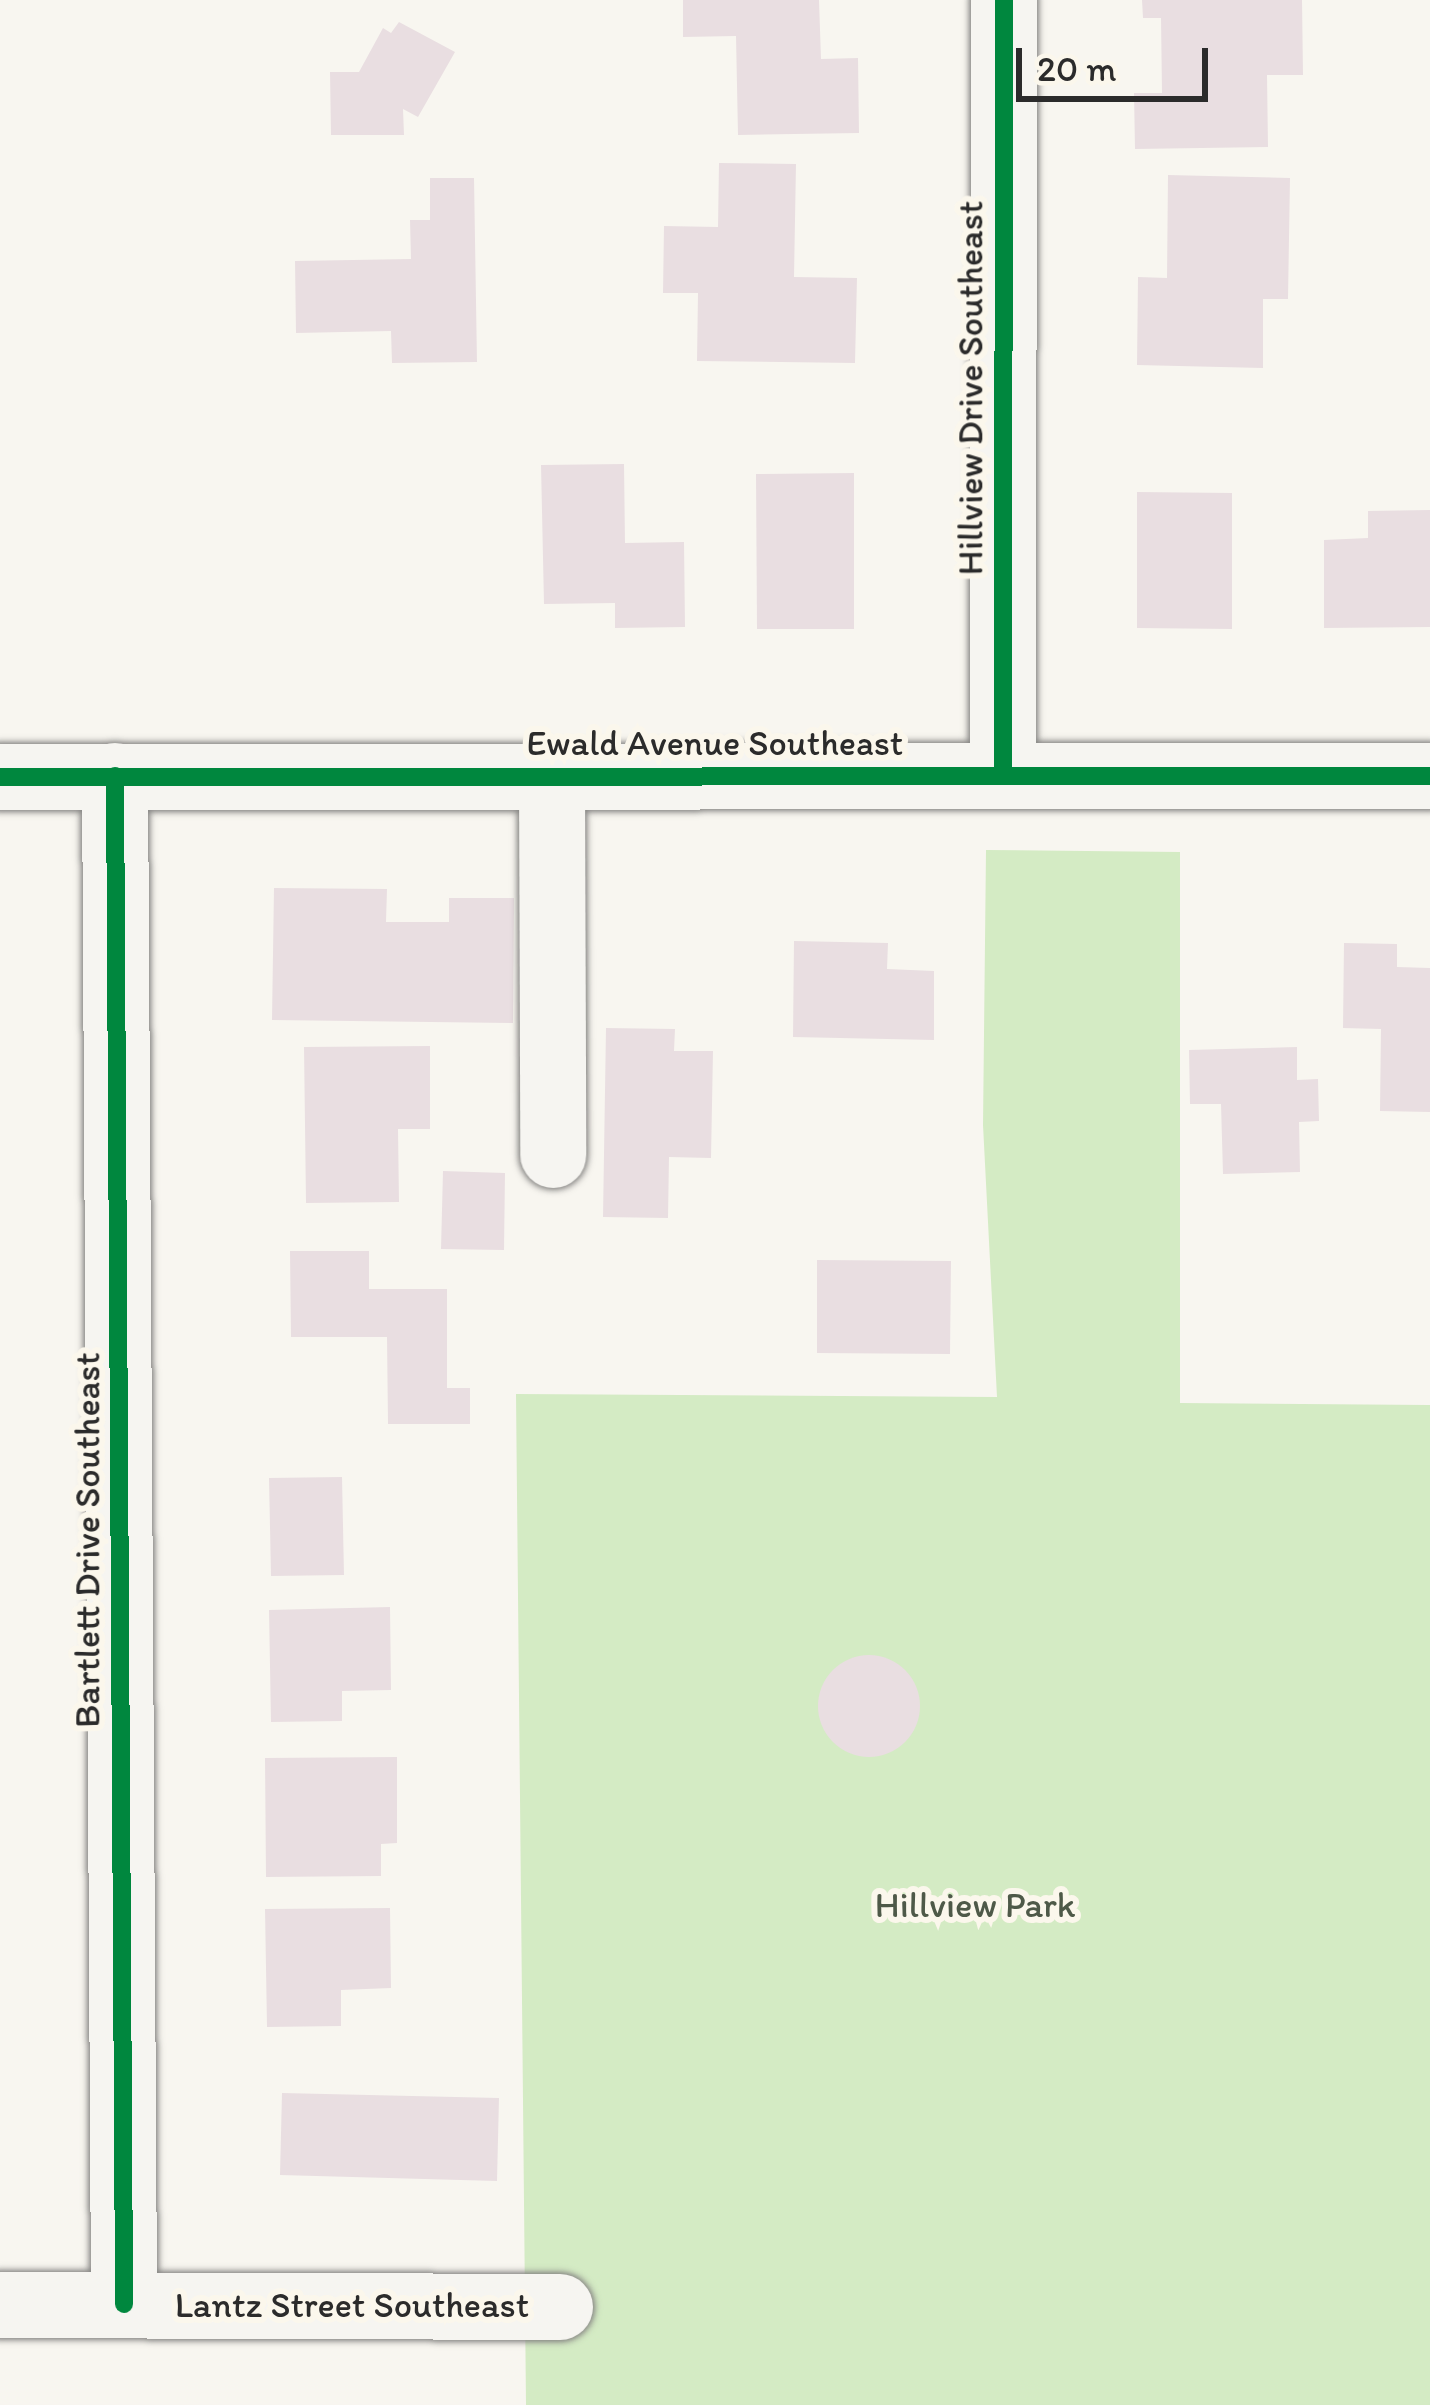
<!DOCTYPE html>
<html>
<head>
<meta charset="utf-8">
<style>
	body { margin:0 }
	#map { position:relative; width:1430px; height:2405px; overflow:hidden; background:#f8f6f0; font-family:Itim,sans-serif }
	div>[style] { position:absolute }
	.green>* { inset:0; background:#d4ebc4 }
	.building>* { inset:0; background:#e9dee1 }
	.round { border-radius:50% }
	.roads { filter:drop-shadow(0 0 3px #878684) drop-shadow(0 0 3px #878684) }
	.minor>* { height:66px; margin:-33px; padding:0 33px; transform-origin:33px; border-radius:33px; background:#f6f5f1 }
	.cycleway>* { height:18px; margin:-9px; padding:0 9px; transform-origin:9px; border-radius:9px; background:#00873e }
	span { translate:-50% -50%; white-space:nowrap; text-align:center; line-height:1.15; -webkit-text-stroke:12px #fbf7ec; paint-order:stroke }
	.street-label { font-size:36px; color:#2b2b2b }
	.park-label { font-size:36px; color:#4e5948 }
	.scale { position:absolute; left:1016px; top:48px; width:192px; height:54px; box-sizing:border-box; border:6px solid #2b2b2b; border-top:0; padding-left:15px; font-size:36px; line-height:42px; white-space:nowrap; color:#2b2b2b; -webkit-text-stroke:9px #fbf7ec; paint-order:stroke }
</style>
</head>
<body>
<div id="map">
	<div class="green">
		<i style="clip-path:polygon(986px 850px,1180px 852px,1180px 1403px,1430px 1405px,1430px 2405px,526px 2405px,516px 1394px,997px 1397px,983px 1125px)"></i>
	</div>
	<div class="building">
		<i style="clip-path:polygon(683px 0,819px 0,821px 59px,858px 58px,859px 133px,738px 135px,736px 36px,683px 37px)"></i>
		<i style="clip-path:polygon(1142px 0,1302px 0,1303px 75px,1267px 75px,1268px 147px,1135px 149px,1134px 93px,1162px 93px,1161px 18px,1143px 18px)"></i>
		<i style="clip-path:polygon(399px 22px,455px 52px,418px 117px,403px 109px,404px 135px,331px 135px,330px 72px,359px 72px,383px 28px,391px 33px)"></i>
		<i style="clip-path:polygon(719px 163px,796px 164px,794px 277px,857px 278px,855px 363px,697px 361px,698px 293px,663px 293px,664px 226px,718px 227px)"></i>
		<i style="clip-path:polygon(1168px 175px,1290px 178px,1288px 299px,1263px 299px,1263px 368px,1137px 365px,1138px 277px,1167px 278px)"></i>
		<i style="clip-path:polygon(430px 178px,474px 178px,477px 362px,392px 363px,391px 331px,296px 333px,295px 261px,411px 259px,410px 220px,430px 220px)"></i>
		<i style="clip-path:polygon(624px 464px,625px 543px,684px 542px,685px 627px,615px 628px,615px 603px,544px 604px,541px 465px)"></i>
		<i style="clip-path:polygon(854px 473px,854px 629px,757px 629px,756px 474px)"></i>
		<i style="clip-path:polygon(1137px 492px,1232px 493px,1232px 629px,1137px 628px)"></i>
		<i style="clip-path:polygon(1430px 510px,1430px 627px,1324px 628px,1324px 540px,1368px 538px,1368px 511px)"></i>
		<i style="clip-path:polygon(274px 888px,387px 889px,386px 922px,449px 922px,449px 898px,514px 898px,513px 1023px,272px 1020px)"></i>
		<i style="clip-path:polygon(794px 941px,888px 943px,887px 969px,934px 971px,934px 1040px,793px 1037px)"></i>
		<i style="clip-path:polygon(1344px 943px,1397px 944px,1397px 967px,1430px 968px,1430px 1112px,1380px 1111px,1381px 1029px,1343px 1028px)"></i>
		<i style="clip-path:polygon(606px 1028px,675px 1029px,674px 1051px,713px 1051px,711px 1158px,669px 1157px,668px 1218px,603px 1217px)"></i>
		<i style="clip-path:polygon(430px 1046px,430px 1129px,398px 1129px,399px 1202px,306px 1203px,304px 1047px)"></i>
		<i style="clip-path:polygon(1297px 1047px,1297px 1080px,1318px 1079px,1319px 1121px,1299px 1122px,1300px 1172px,1223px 1174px,1221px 1104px,1190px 1104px,1189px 1050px)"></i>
		<i style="clip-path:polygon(443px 1171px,505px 1173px,504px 1250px,441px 1249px)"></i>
		<i style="clip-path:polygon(290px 1251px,369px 1251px,369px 1289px,447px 1289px,447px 1388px,470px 1388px,470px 1424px,388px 1424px,387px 1337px,291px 1337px)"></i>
		<i style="clip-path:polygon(817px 1260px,951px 1261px,950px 1354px,817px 1353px)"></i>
		<i style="clip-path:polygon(342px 1477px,344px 1575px,271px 1576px,269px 1478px)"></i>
		<i style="clip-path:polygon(390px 1607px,391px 1690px,342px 1691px,342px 1721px,271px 1722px,269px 1610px)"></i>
		<i class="round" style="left:818px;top:1655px;width:102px;height:102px"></i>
		<i style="clip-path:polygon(397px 1757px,397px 1843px,381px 1844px,381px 1876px,266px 1877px,265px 1758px)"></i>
		<i style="clip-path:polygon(390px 1908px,391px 1988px,341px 1990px,341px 2026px,267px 2027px,265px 1909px)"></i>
		<i style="clip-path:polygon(282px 2093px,499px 2098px,497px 2181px,280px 2175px)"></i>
	</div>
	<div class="roads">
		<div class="minor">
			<i style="left:115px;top:776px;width:1528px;rotate:89.66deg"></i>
			<i style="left:552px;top:776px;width:379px;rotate:89.8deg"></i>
			<i style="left:1003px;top:776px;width:776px;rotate:-89.93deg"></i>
			<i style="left:0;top:777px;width:1430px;rotate:-0.04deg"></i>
			<i style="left:0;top:2305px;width:560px;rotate:0.2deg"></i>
		</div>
	</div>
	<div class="cycleway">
		<i style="left:115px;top:776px;width:1528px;rotate:89.66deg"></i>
		<i style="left:1003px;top:776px;width:776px;rotate:-89.93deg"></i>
		<i style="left:0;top:777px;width:1430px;rotate:-0.04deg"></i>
	</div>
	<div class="street-label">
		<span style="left:970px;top:388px;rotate:-90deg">Hillview Drive Southeast</span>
		<span style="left:715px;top:743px">Ewald Avenue Southeast</span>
		<span style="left:87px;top:1540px;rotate:-90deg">Bartlett Drive Southeast</span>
		<span style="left:352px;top:2305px">Lantz Street Southeast</span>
	</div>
	<div class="park-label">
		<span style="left:975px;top:1905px">Hillview Park</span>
	</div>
	<div class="scale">20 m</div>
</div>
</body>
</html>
